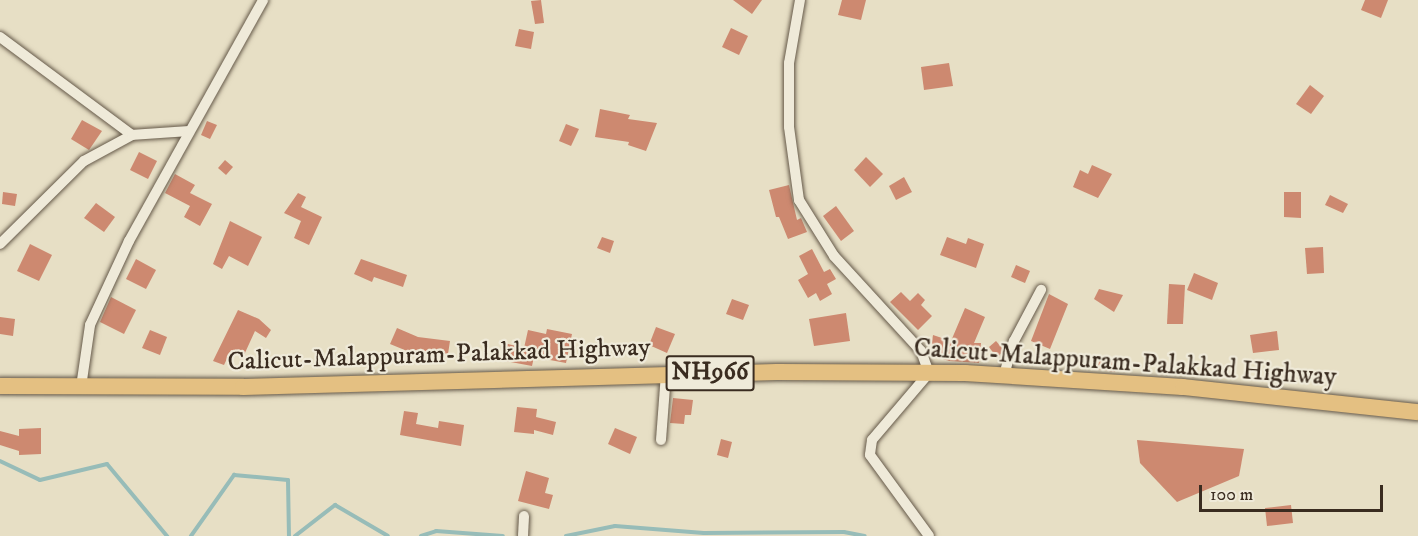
<!DOCTYPE html>
<html>
<head>
<meta charset="utf-8">
<style>
	body { margin:0 }
	#map { position:relative; width:1418px; height:536px; overflow:hidden; background:#e7dfc5; font-family:"IM FELL DW Pica",serif }
	div>[style] { position:absolute }
	.stream>* { height:4px; margin:-2px; padding:0 2px; transform-origin:2px; border-radius:2px; background:#97bcb8 }
	.building>* { inset:0; background:#cd8970 }
	.roads { filter:drop-shadow(0 0 2px #655949) drop-shadow(0 0 2px #655949) }
	.minor>* { height:10px; margin:-5px; padding:0 5px; transform-origin:5px; border-radius:5px; background:#efead9 }
	.trunk>* { height:16px; margin:-8px; padding:0 8px; transform-origin:8px; border-radius:8px; background:#e4c082 }
	span { translate:-50% -50%; white-space:nowrap; text-align:center; line-height:1.15; -webkit-text-stroke:4.5px #efead9; paint-order:stroke }
	.shield-label span { padding:2px 4px; background:#efead9; border:2px solid; border-radius:4px; -webkit-text-stroke-width:0 }
	.shield-label { font-size:24px; color:#3a2c20; font-weight:700 }
	.street-label { font-size:26px; color:#3a2c20 }
	.scale { position:absolute; left:1199px; top:485px; width:184px; height:27px; box-sizing:border-box; border:3px solid #3a2c20; border-top:0; padding-left:8px; font-size:18px; line-height:21px; white-space:nowrap; color:#3a2c20; -webkit-text-stroke:4px #efead9; paint-order:stroke }
</style>
</head>
<body>
<div id="map">
	<div class="stream">
		<i style="left:0;top:461px;width:44px;rotate:25.4deg"></i>
		<i style="left:40px;top:480px;width:69px;rotate:-13.4deg"></i>
		<i style="left:107px;top:464px;width:94px;rotate:50.2deg"></i>
		<i style="left:191px;top:536px;width:75px;rotate:-54.8deg"></i>
		<i style="left:234px;top:475px;width:54px;rotate:5.3deg"></i>
		<i style="left:288px;top:480px;width:56px;rotate:89deg"></i>
		<i style="left:295px;top:536px;width:51px;rotate:-37.8deg"></i>
		<i style="left:335px;top:505px;width:61px;rotate:30.3deg"></i>
		<i style="left:421px;top:536px;width:16px;rotate:-18deg"></i>
		<i style="left:436px;top:531px;width:67px;rotate:4.3deg"></i>
		<i style="left:566px;top:536px;width:50px;rotate:-11.5deg"></i>
		<i style="left:615px;top:526px;width:89px;rotate:4.5deg"></i>
		<i style="left:704px;top:533px;width:140px;rotate:-0.4deg"></i>
		<i style="left:844px;top:532px;width:21px;rotate:11deg"></i>
	</div>
	<div class="building">
		<i style="clip-path:polygon(541px 0,544px 23px,535px 24px,531px 1px)"></i>
		<i style="clip-path:polygon(733px 0,762px 0,752px 14px)"></i>
		<i style="clip-path:polygon(842px 0,866px 0,861px 20px,838px 15px)"></i>
		<i style="clip-path:polygon(1365px 0,1388px 0,1381px 18px,1361px 10px)"></i>
		<i style="clip-path:polygon(731px 28px,748px 36px,739px 55px,722px 47px)"></i>
		<i style="clip-path:polygon(519px 29px,534px 32px,531px 49px,515px 46px)"></i>
		<i style="clip-path:polygon(949px 63px,953px 86px,924px 90px,921px 67px)"></i>
		<i style="clip-path:polygon(1310px 85px,1324px 96px,1311px 114px,1296px 104px)"></i>
		<i style="clip-path:polygon(600px 109px,630px 115px,628px 119px,657px 123px,646px 151px,628px 145px,629px 142px,595px 137px)"></i>
		<i style="clip-path:polygon(82px 120px,102px 131px,89px 150px,71px 139px)"></i>
		<i style="clip-path:polygon(207px 121px,217px 125px,210px 139px,201px 135px)"></i>
		<i style="clip-path:polygon(566px 124px,579px 129px,571px 146px,559px 141px)"></i>
		<i style="clip-path:polygon(139px 152px,157px 161px,148px 179px,130px 170px)"></i>
		<i style="clip-path:polygon(866px 157px,883px 174px,870px 187px,854px 170px)"></i>
		<i style="clip-path:polygon(225px 160px,233px 167px,226px 175px,218px 168px)"></i>
		<i style="clip-path:polygon(1092px 165px,1112px 174px,1098px 198px,1073px 187px,1080px 170px,1088px 174px)"></i>
		<i style="clip-path:polygon(175px 174px,195px 185px,190px 193px,212px 204px,200px 226px,184px 217px,190px 206px,165px 193px)"></i>
		<i style="clip-path:polygon(904px 177px,912px 192px,896px 200px,889px 186px)"></i>
		<i style="clip-path:polygon(789px 185px,797px 220px,801px 218px,807px 232px,788px 239px,779px 217px,776px 217px,769px 190px)"></i>
		<i style="clip-path:polygon(3px 192px,17px 194px,15px 206px,2px 204px)"></i>
		<i style="clip-path:polygon(1284px 192px,1301px 192px,1301px 218px,1284px 217px)"></i>
		<i style="clip-path:polygon(298px 193px,306px 197px,301px 207px,322px 217px,309px 245px,294px 238px,301px 221px,284px 213px)"></i>
		<i style="clip-path:polygon(1330px 195px,1348px 204px,1343px 213px,1325px 205px)"></i>
		<i style="clip-path:polygon(96px 203px,115px 217px,104px 232px,84px 218px)"></i>
		<i style="clip-path:polygon(836px 206px,854px 231px,841px 241px,823px 216px)"></i>
		<i style="clip-path:polygon(230px 221px,262px 237px,248px 266px,229px 256px,222px 269px,213px 264px)"></i>
		<i style="clip-path:polygon(602px 237px,614px 241px,610px 253px,597px 248px)"></i>
		<i style="clip-path:polygon(947px 237px,966px 244px,968px 238px,984px 244px,976px 268px,940px 255px)"></i>
		<i style="clip-path:polygon(30px 244px,52px 255px,39px 281px,17px 271px)"></i>
		<i style="clip-path:polygon(1323px 247px,1324px 273px,1307px 274px,1305px 248px)"></i>
		<i style="clip-path:polygon(812px 249px,824px 272px,830px 269px,836px 279px,827px 284px,832px 294px,820px 301px,816px 293px,808px 298px,798px 280px,808px 274px,799px 256px)"></i>
		<i style="clip-path:polygon(136px 259px,156px 270px,146px 289px,126px 279px)"></i>
		<i style="clip-path:polygon(361px 259px,407px 275px,403px 287px,374px 277px,372px 282px,354px 274px)"></i>
		<i style="clip-path:polygon(1016px 265px,1030px 271px,1025px 283px,1011px 277px)"></i>
		<i style="clip-path:polygon(1194px 273px,1218px 283px,1212px 300px,1187px 290px)"></i>
		<i style="clip-path:polygon(1169px 284px,1185px 285px,1183px 324px,1167px 324px)"></i>
		<i style="clip-path:polygon(1099px 289px,1123px 295px,1114px 312px,1094px 299px)"></i>
		<i style="clip-path:polygon(901px 292px,910px 301px,918px 293px,925px 300px,921px 305px,932px 316px,918px 330px,890px 302px)"></i>
		<i style="clip-path:polygon(1049px 294px,1068px 304px,1050px 349px,1031px 341px)"></i>
		<i style="clip-path:polygon(111px 297px,136px 310px,124px 334px,100px 322px)"></i>
		<i style="clip-path:polygon(732px 299px,749px 305px,743px 320px,726px 314px)"></i>
		<i style="clip-path:polygon(965px 308px,985px 317px,974px 343px,981px 343px,979px 363px,949px 361px,930px 355px,933px 335px,951px 341px)"></i>
		<i style="clip-path:polygon(238px 310px,259px 319px,271px 330px,266px 338px,255px 331px,244px 355px,231px 350px,224px 365px,213px 361px)"></i>
		<i style="clip-path:polygon(846px 313px,850px 341px,814px 346px,809px 319px)"></i>
		<i style="clip-path:polygon(0 317px,15px 319px,13px 336px,0 334px)"></i>
		<i style="clip-path:polygon(656px 327px,675px 334px,667px 353px,649px 345px)"></i>
		<i style="clip-path:polygon(397px 328px,418px 337px,450px 341px,448px 354px,412px 353px,390px 344px)"></i>
		<i style="clip-path:polygon(547px 329px,572px 334px,566px 363px,534px 357px,532px 366px,500px 360px,504px 343px,524px 348px,528px 330px,546px 334px)"></i>
		<i style="clip-path:polygon(150px 330px,167px 337px,160px 355px,142px 348px)"></i>
		<i style="clip-path:polygon(1277px 331px,1279px 350px,1253px 353px,1250px 335px)"></i>
		<i style="clip-path:polygon(996px 341px,1004px 350px,997px 358px,989px 347px)"></i>
		<i style="clip-path:polygon(1101px 356px,1119px 362px,1115px 372px,1097px 369px)"></i>
		<i style="clip-path:polygon(673px 398px,693px 400px,691px 415px,685px 415px,684px 424px,670px 423px)"></i>
		<i style="clip-path:polygon(517px 407px,537px 409px,536px 417px,556px 422px,553px 435px,534px 430px,534px 434px,514px 432px)"></i>
		<i style="clip-path:polygon(404px 411px,418px 413px,416px 424px,438px 428px,439px 421px,464px 425px,461px 446px,400px 435px)"></i>
		<i style="clip-path:polygon(41px 428px,41px 454px,19px 455px,19px 451px,0 445px,0 431px,19px 436px,19px 429px)"></i>
		<i style="clip-path:polygon(615px 428px,637px 437px,630px 454px,608px 444px)"></i>
		<i style="clip-path:polygon(721px 439px,732px 442px,728px 458px,717px 455px)"></i>
		<i style="clip-path:polygon(1137px 440px,1244px 449px,1239px 476px,1177px 502px,1140px 463px)"></i>
		<i style="clip-path:polygon(526px 471px,549px 478px,545px 493px,553px 495px,549px 509px,518px 501px)"></i>
		<i style="clip-path:polygon(1291px 505px,1293px 523px,1267px 526px,1265px 508px)"></i>
	</div>
	<div class="roads">
		<div class="minor">
			<i style="left:800px;top:0;width:64px;rotate:99.9deg"></i>
			<i style="left:789px;top:63px;width:64px;rotate:90deg"></i>
			<i style="left:789px;top:127px;width:74px;rotate:82.2deg"></i>
			<i style="left:799px;top:200px;width:66px;rotate:58deg"></i>
			<i style="left:834px;top:256px;width:129px;rotate:47.5deg"></i>
			<i style="left:921px;top:351px;width:23px;rotate:70deg"></i>
			<i style="left:929px;top:373px;width:88px;rotate:130.4deg"></i>
			<i style="left:872px;top:440px;width:15px;rotate:98deg"></i>
			<i style="left:870px;top:455px;width:100px;rotate:53.9deg"></i>
			<i style="left:0;top:37px;width:164px;rotate:36.6deg"></i>
			<i style="left:0;top:244px;width:118px;rotate:-44.7deg"></i>
			<i style="left:84px;top:161px;width:55px;rotate:-28.4deg"></i>
			<i style="left:132px;top:135px;width:56px;rotate:-4.1deg"></i>
			<i style="left:1004px;top:375px;width:35px;rotate:-74deg"></i>
			<i style="left:1014px;top:341px;width:58px;rotate:-62.1deg"></i>
			<i style="left:81px;top:387px;width:63px;rotate:-81.7deg"></i>
			<i style="left:90px;top:325px;width:93px;rotate:-65.1deg"></i>
			<i style="left:129px;top:241px;width:276px;rotate:-60.9deg"></i>
			<i style="left:661px;top:440px;width:66px;rotate:-85.7deg"></i>
			<i style="left:523px;top:536px;width:20px;rotate:-87deg"></i>
		</div>
		<div class="trunk">
			<i style="left:0;top:386px;width:243px;rotate:0.2deg"></i>
			<i style="left:243px;top:387px;width:534px;rotate:-1.61deg"></i>
			<i style="left:777px;top:372px;width:188px;rotate:0.3deg"></i>
			<i style="left:965px;top:373px;width:218px;rotate:3.7deg"></i>
			<i style="left:1183px;top:387px;width:236px;rotate:6.1deg"></i>
		</div>
	</div>
	<div class="shield-label">
		<span style="left:710px;top:373px">NH966</span>
	</div>
	<div class="street-label">
		<span style="left:439px;top:355px;rotate:-2deg">Calicut-Malappuram-Palakkad Highway</span>
		<span style="left:1125px;top:363px;rotate:4deg">Calicut-Malappuram-Palakkad Highway</span>
	</div>
	<div class="scale">100 m</div>
</div>
</body>
</html>
